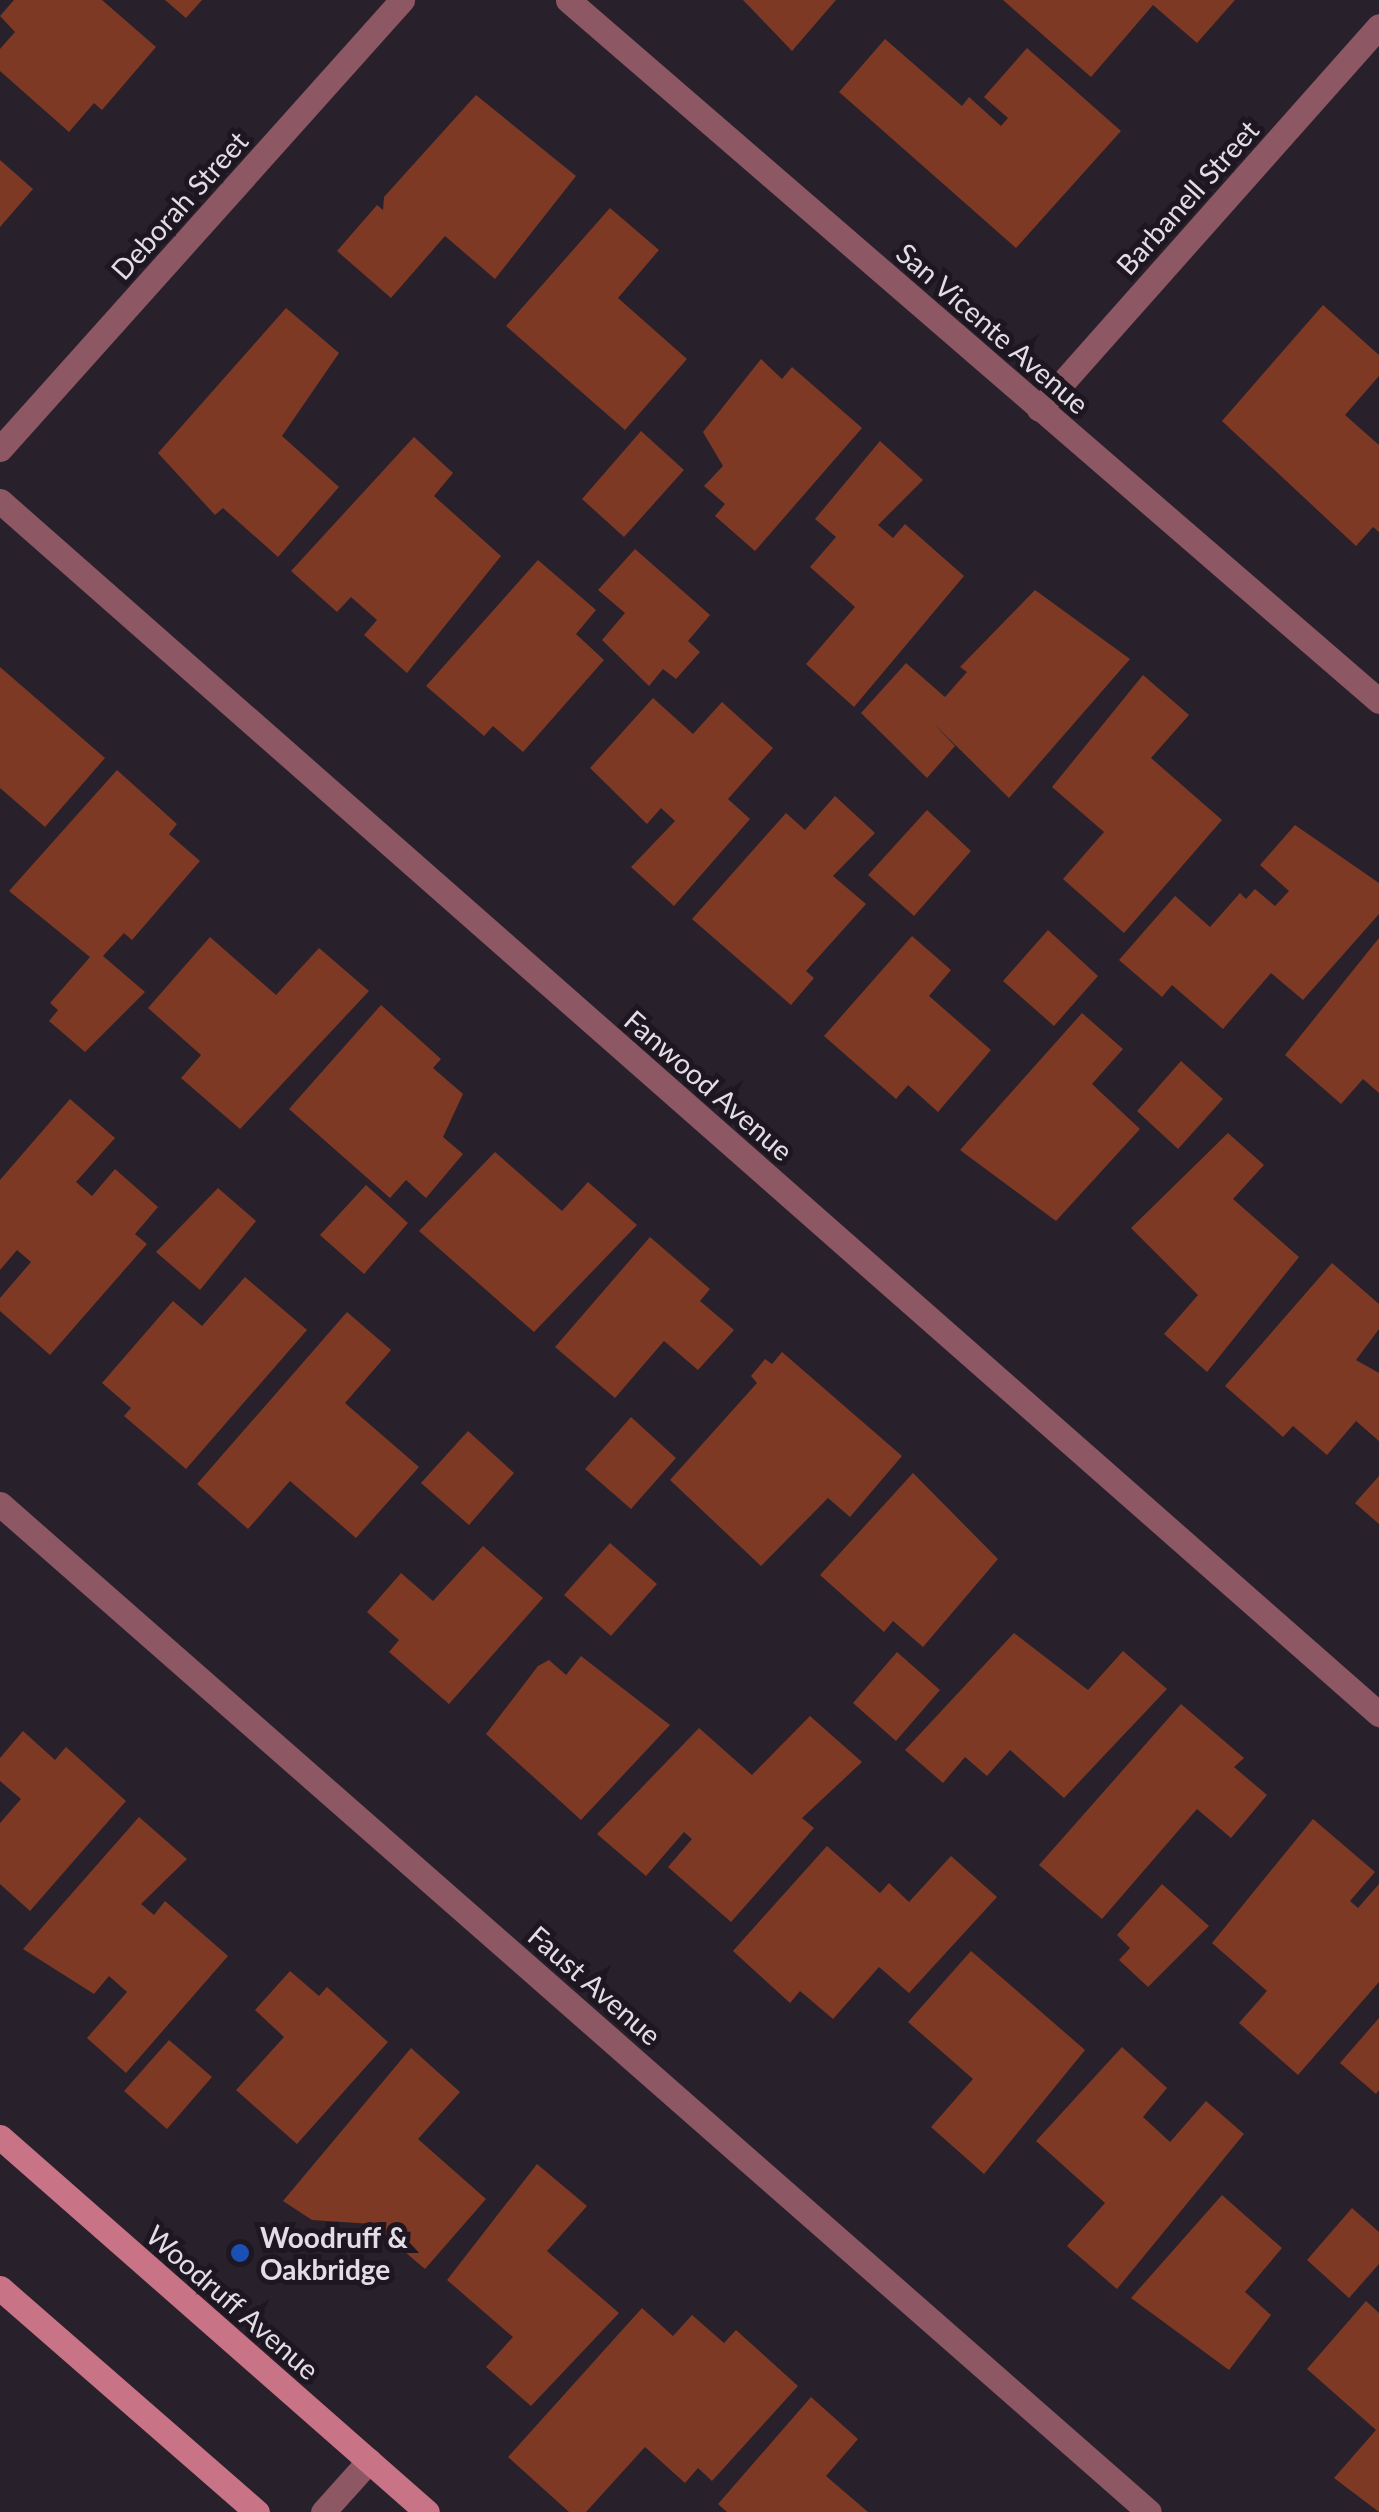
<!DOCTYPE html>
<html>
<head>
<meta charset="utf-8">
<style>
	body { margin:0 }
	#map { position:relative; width:1379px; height:2512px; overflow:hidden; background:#28202b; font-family:Lato,sans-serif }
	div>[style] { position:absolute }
	.building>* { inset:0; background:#7e3924 }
	.minor>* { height:25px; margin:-12.5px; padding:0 12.5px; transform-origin:12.5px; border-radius:12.5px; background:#8d5763 }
	.secondary>* { height:25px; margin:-12.5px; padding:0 12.5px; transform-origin:12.5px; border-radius:12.5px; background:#c97386 }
	.dots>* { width:28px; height:28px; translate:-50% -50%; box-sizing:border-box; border:5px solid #1e1721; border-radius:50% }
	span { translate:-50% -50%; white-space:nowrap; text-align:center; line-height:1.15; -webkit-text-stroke:10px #1e1721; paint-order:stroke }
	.street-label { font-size:28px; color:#e3dee5 }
	.poi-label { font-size:28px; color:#e3dee5; font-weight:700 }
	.left { translate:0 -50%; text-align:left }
</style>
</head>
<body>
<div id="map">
	<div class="building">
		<i style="clip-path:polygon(14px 0,102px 0,156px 47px,102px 110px,94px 103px,69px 132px,0 71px,0 49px,15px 32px,0 16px)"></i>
		<i style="clip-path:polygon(165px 0,202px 0,186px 18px)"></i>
		<i style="clip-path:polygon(743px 0,836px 0,792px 51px)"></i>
		<i style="clip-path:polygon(1003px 0,1235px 0,1197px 43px,1153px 5px,1091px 77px)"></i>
		<i style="clip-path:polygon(885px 39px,962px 106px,969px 97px,1001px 126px,1008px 118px,984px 97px,1027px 48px,1121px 131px,1016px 248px,839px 92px)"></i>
		<i style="clip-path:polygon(476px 95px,576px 176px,495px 279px,445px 236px,391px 298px,337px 251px,377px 205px,383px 210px,384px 197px)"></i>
		<i style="clip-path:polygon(0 160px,33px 189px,0 227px)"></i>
		<i style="clip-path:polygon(610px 208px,659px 250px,618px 298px,687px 359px,625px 430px,506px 326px)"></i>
		<i style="clip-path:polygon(1323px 305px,1379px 355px,1379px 376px,1345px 415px,1379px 445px,1379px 532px,1373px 527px,1356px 546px,1222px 421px)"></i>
		<i style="clip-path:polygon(286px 308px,339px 353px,282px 436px,339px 487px,278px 557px,223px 508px,215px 515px,158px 453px)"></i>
		<i style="clip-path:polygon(761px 359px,782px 379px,792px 367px,862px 428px,755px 551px,715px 516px,725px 504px,704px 486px,723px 466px,703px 432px)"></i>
		<i style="clip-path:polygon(641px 431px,684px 470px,624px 537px,582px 499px)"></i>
		<i style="clip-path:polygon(414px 437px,453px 473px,434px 496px,501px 556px,407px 673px,364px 635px,377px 620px,351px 597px,337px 612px,291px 571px)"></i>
		<i style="clip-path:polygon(880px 441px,923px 480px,878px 525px,893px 538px,905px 524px,964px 576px,854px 707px,806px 664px,855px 607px,810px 567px,836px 537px,815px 519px)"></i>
		<i style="clip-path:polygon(635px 549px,710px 615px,688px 641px,700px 652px,676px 679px,663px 669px,649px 686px,602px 640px,625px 613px,598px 590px)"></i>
		<i style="clip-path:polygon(538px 560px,596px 610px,576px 634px,604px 660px,523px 752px,493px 726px,484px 736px,426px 686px)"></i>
		<i style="clip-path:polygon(1035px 590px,1130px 659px,1009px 798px,934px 724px,955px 746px,927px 778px,861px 713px,906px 663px,945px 697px,967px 672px,960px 667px)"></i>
		<i style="clip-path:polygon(0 667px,105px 758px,45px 827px,0 788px)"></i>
		<i style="clip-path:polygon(1143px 675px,1189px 715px,1151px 758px,1222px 820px,1124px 933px,1063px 879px,1104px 832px,1052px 787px)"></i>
		<i style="clip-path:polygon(653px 698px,693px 734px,722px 702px,773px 748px,728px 799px,750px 819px,674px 906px,631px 867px,675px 821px,661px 808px,647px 824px,590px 768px)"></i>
		<i style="clip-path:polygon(117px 770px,177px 824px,169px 834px,200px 861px,132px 940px,124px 933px,103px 956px,145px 992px,85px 1052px,49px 1021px,58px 1010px,50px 1003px,90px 957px,9px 891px)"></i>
		<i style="clip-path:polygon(835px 796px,875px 833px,833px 876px,866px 904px,806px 971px,814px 978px,791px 1005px,692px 919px,786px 813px,805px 830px)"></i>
		<i style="clip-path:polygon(927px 810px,971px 851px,914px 916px,868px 875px)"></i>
		<i style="clip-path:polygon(1295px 825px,1379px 883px,1379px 914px,1303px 1000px,1271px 973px,1223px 1029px,1172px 985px,1162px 997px,1119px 960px,1175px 896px,1210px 927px,1240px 893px,1246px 899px,1255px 889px,1275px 906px,1289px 891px,1260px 865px)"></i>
		<i style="clip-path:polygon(1048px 930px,1098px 976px,1054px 1026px,1003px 981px)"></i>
		<i style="clip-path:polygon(912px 936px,951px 970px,929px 996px,991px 1050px,938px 1112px,908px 1085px,896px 1099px,824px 1036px)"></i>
		<i style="clip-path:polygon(210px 937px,276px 995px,319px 948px,369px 991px,240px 1129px,181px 1078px,201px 1055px,148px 1008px)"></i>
		<i style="clip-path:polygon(1379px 938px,1379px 1093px,1363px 1079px,1341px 1104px,1285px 1055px)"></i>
		<i style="clip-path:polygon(381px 1005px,441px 1059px,433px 1068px,463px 1094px,443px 1137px,463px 1154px,426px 1198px,406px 1180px,390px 1198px,289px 1109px)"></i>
		<i style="clip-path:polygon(1082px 1013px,1123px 1049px,1092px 1084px,1140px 1129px,1056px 1221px,960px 1150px)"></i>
		<i style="clip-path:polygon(1181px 1061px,1223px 1099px,1178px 1149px,1137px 1111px)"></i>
		<i style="clip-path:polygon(70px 1099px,115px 1138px,76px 1182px,92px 1196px,115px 1169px,158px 1207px,135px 1234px,147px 1244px,50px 1355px,0 1311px,0 1298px,31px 1262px,17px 1250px,0 1270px,0 1180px)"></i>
		<i style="clip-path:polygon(1228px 1133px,1264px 1165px,1233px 1199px,1299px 1257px,1207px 1372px,1164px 1334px,1198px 1295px,1131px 1228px)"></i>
		<i style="clip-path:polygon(495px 1152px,562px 1211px,588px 1182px,637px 1225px,534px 1332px,419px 1231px)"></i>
		<i style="clip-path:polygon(366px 1185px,408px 1223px,364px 1274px,320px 1235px)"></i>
		<i style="clip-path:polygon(218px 1188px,256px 1221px,200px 1290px,156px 1252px)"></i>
		<i style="clip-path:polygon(650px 1237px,710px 1289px,700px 1301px,734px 1330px,698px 1370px,664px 1341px,615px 1398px,555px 1347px)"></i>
		<i style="clip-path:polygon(1332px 1263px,1379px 1304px,1379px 1329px,1356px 1360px,1379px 1373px,1379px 1441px,1356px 1421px,1327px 1455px,1293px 1426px,1283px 1437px,1225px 1386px)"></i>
		<i style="clip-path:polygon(245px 1277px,307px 1330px,186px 1469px,124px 1416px,131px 1408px,102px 1383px,173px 1301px,202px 1326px)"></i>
		<i style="clip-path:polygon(347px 1312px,391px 1350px,345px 1403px,419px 1467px,356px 1538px,290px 1481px,248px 1529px,197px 1484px)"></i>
		<i style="clip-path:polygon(782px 1352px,902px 1456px,850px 1517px,828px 1498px,761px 1566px,670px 1480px,757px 1383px,751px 1376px,765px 1359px,772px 1364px)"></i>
		<i style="clip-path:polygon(631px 1417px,676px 1458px,631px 1509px,585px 1469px)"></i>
		<i style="clip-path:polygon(468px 1431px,514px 1473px,469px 1525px,421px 1483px)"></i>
		<i style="clip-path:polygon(913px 1473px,998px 1559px,923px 1647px,893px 1621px,884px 1632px,820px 1575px)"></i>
		<i style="clip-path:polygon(1379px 1476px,1379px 1524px,1355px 1503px)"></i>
		<i style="clip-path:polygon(610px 1543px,657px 1584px,611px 1636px,564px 1595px)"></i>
		<i style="clip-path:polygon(483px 1546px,543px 1598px,449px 1704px,389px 1652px,399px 1640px,367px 1612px,401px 1573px,433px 1601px)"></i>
		<i style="clip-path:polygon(1014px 1633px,1088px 1690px,1123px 1651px,1167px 1689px,1064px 1798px,1010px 1750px,987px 1776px,965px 1757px,943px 1783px,905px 1750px)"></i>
		<i style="clip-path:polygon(897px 1652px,940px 1690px,896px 1741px,853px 1703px)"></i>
		<i style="clip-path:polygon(581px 1656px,670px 1725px,581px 1820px,486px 1734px,538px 1666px,549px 1660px,566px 1675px)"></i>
		<i style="clip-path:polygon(1181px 1704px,1244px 1758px,1234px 1767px,1267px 1795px,1231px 1838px,1197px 1809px,1102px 1919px,1039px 1865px)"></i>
		<i style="clip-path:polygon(810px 1716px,862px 1762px,802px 1818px,814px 1828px,731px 1922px,668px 1867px,692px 1839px,684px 1832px,646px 1876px,597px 1834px,699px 1728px,752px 1775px)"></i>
		<i style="clip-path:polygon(23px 1731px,55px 1760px,66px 1747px,126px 1801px,30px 1911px,0 1884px,0 1823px,21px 1799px,0 1781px,0 1758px)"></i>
		<i style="clip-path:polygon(139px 1817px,187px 1859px,141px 1904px,154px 1915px,165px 1901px,228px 1956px,126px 2073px,87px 2038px,127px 1992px,109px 1976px,94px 1994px,23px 1949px)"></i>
		<i style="clip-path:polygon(1313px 1819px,1375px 1872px,1350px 1901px,1358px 1908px,1379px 1884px,1379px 1982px,1298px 2075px,1239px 2023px,1267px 1991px,1212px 1943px)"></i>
		<i style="clip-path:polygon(827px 1846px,880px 1893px,889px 1883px,909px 1902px,951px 1856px,997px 1897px,909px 1993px,879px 1967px,833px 2019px,800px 1991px,790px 2003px,733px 1951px)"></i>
		<i style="clip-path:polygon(1162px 1884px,1209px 1926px,1148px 1987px,1119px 1960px,1130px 1948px,1117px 1935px)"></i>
		<i style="clip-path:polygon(971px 1951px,1085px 2050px,984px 2174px,931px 2127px,973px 2079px,908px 2022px)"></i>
		<i style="clip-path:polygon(290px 1971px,319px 1996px,327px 1987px,388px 2042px,297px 2144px,236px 2090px,284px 2037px,255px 2010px)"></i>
		<i style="clip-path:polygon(1379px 2018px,1379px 2090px,1376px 2094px,1340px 2063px)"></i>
		<i style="clip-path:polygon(169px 2040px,212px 2077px,167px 2129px,124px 2091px)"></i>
		<i style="clip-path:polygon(1122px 2047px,1167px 2088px,1143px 2117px,1170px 2142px,1206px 2101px,1244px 2134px,1117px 2289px,1067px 2246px,1105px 2203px,1036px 2141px)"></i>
		<i style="clip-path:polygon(411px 2048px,460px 2092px,418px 2139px,486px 2199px,425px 2269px,372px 2224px,312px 2220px,283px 2201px)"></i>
		<i style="clip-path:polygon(537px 2164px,587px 2206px,547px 2251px,619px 2313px,531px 2406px,486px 2367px,513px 2337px,447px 2280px)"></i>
		<i style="clip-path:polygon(1222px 2195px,1282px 2248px,1245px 2292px,1271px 2315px,1229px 2370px,1131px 2298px)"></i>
		<i style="clip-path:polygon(1352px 2208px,1379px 2232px,1379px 2264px,1349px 2298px,1307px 2260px)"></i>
		<i style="clip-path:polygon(1366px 2301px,1379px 2313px,1379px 2512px,1334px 2478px,1376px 2430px,1307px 2369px)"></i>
		<i style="clip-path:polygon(642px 2308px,673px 2336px,692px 2315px,724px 2343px,736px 2330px,798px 2386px,712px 2481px,698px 2468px,685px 2483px,645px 2447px,586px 2512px,569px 2512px,508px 2457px)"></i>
		<i style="clip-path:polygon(811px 2397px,858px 2439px,826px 2476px,868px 2512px,727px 2512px,718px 2504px)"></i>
	</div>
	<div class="minor">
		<i style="left:568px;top:0;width:1072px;rotate:40.84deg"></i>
		<i style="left:1039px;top:409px;width:512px;rotate:-48.4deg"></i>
		<i style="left:0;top:449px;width:603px;rotate:-48.16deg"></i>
		<i style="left:0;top:501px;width:1837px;rotate:41.34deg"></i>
		<i style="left:0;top:1504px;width:1528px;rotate:41.26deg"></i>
		<i style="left:323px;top:2512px;width:69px;rotate:-48deg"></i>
	</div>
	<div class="secondary">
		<i style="left:0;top:2137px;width:568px;rotate:41.29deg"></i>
		<i style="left:0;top:2288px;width:341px;rotate:41.1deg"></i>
	</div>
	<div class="dots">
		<i style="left:240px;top:2253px;background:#1a4fb4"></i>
	</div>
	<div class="street-label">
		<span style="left:1187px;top:197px;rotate:-48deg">Barbanell Street</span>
		<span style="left:179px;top:205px;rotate:-48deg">Deborah Street</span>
		<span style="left:993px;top:328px;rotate:41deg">San Vicente Avenue</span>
		<span style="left:709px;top:1085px;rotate:41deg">Fanwood Avenue</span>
		<span style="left:595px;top:1985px;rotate:41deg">Faust Avenue</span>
		<span style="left:233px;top:2302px;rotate:41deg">Woodruff Avenue</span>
	</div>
	<div class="poi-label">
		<span class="left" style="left:260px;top:2253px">Woodruff &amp;<br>Oakbridge</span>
	</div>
</div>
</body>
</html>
